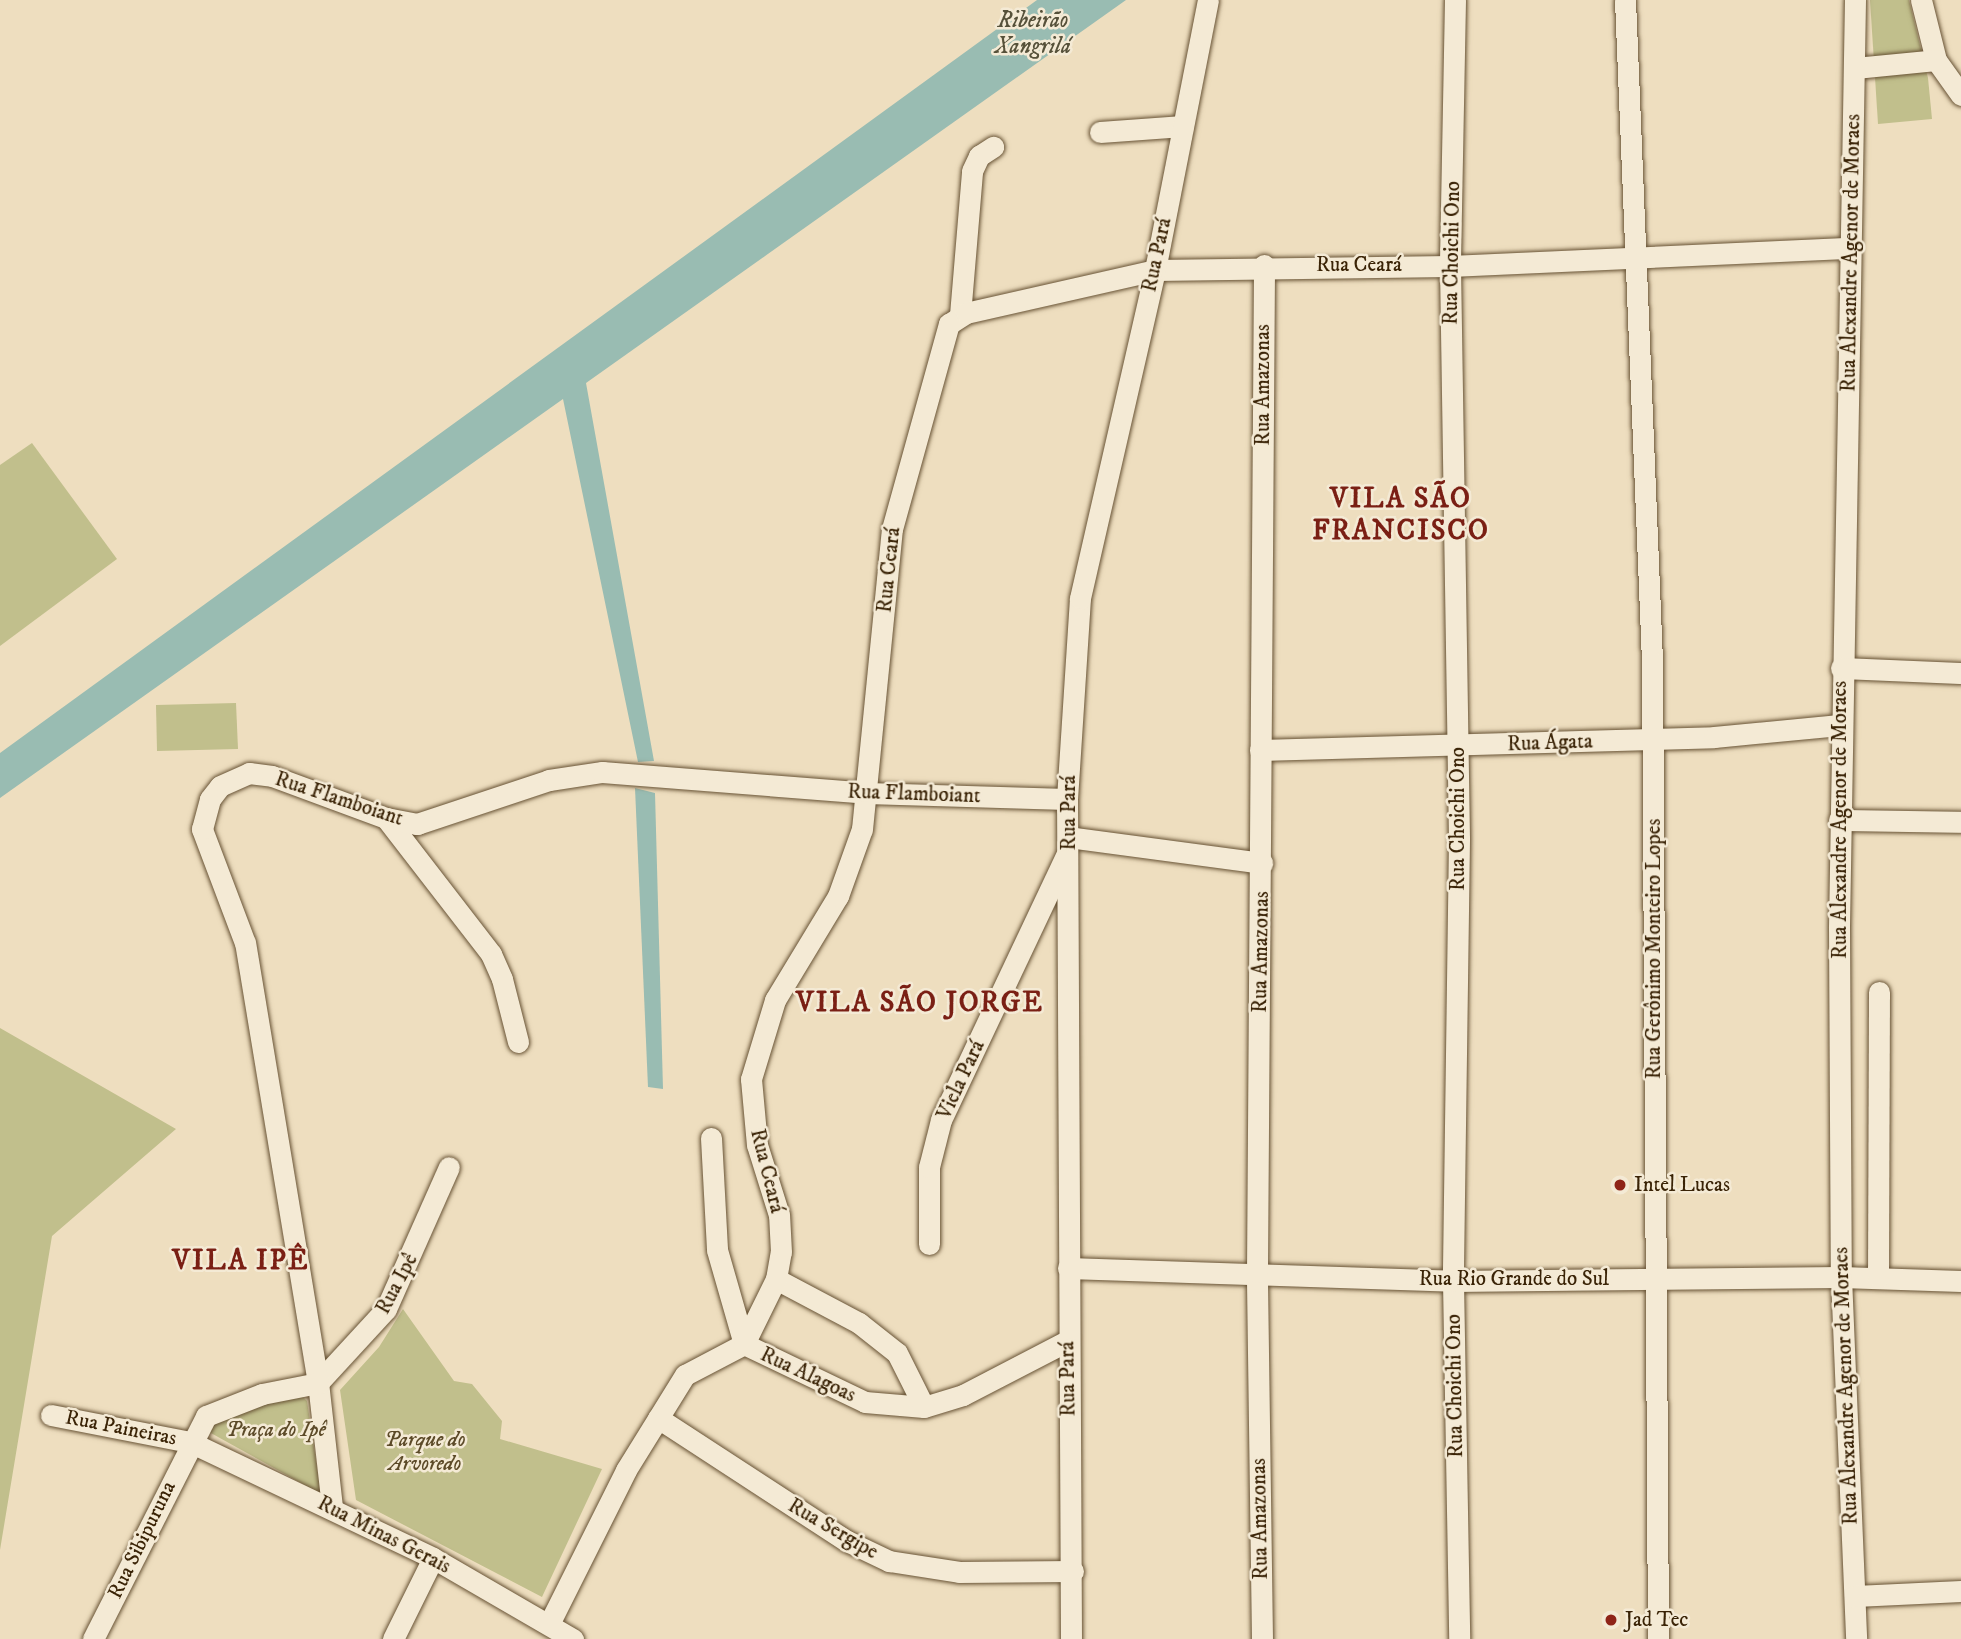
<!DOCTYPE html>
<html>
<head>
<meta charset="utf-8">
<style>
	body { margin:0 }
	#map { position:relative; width:1961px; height:1639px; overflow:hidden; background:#eedebf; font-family:"IM FELL DW Pica",serif }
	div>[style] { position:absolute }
	.green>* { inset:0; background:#c1bf8c }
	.water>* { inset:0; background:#99bcb2 }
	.roads { filter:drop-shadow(0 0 2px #675234) drop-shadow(0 0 2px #675234) }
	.minor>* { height:21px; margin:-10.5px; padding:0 10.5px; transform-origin:10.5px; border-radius:10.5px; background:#f4ead5 }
	.dots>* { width:19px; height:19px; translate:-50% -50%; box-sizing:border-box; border:4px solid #f4ead5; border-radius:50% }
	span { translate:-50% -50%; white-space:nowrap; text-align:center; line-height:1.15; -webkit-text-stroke:5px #f4ead5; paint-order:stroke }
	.street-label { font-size:21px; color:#3a2306 }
	.poi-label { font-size:21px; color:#3a2306 }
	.left { translate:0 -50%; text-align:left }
	.park-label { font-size:21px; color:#5c4a28; font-style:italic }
	.water-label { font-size:23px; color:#56513a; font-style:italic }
	.district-label { font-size:28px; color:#7a1f14; font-weight:700; letter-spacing:2px }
</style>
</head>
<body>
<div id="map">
	<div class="green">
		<i style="clip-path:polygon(1870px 0,1909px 0,1928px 78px,1932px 119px,1878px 124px)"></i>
		<i style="clip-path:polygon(32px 443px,117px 559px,0 646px,0 465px)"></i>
		<i style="clip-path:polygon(236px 703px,238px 749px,157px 751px,156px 705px)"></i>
		<i style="clip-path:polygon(0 1028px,176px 1129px,52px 1236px,0 1550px)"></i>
		<i style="clip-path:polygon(403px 1309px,454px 1381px,472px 1384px,502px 1421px,500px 1439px,602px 1469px,542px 1597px,356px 1500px,340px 1390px,379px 1347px)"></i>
		<i style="clip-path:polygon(302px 1396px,307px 1401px,321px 1494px,209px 1432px,224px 1410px)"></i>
	</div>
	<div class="water">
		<i style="clip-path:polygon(1037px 0,1126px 0,586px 383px,654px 761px,638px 762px,563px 399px,0 798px,0 753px)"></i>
		<i style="clip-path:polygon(635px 788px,655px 793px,663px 1089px,648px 1087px)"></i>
	</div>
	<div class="roads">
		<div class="minor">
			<i style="left:1455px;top:0;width:266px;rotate:91.1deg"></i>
			<i style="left:1450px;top:266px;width:573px;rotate:89.1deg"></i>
			<i style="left:1459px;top:839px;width:442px;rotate:90.8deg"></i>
			<i style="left:1453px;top:1281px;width:358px;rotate:89deg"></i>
			<i style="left:1625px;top:0;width:663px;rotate:87.66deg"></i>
			<i style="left:1652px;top:662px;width:977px;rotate:89.65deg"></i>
			<i style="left:1855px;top:0;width:928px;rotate:90.99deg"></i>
			<i style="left:1839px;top:928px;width:349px;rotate:89.7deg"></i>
			<i style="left:1841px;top:1277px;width:362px;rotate:87.6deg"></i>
			<i style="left:1921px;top:0;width:62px;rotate:76deg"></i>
			<i style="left:1936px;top:60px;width:43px;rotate:54.5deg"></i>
			<i style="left:1855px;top:68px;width:81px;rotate:-5.6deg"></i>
			<i style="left:1100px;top:132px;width:83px;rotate:-4.1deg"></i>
			<i style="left:960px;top:315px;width:144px;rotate:-85.2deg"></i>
			<i style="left:972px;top:171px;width:17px;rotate:-65deg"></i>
			<i style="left:979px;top:156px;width:17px;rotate:-33deg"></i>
			<i style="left:1841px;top:668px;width:120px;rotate:2.4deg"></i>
			<i style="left:1260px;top:750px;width:454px;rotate:-1.6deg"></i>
			<i style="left:1714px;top:737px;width:126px;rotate:-5.5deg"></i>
			<i style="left:386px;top:818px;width:172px;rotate:52.3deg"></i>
			<i style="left:491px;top:954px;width:27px;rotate:66deg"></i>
			<i style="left:502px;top:979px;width:65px;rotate:75.7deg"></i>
			<i style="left:1839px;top:820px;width:122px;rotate:0.9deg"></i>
			<i style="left:1068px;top:837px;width:196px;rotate:7.6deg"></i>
			<i style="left:711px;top:1138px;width:112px;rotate:86.9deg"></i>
			<i style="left:717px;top:1250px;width:98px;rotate:74deg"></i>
			<i style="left:744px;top:1344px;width:134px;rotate:25.6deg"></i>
			<i style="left:865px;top:1402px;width:59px;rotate:4.8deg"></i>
			<i style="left:924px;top:1407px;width:41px;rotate:-17.1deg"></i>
			<i style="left:963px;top:1395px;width:117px;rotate:-27.4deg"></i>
			<i style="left:929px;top:1244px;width:77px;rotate:-90deg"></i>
			<i style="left:929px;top:1167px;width:49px;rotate:-75.7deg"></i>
			<i style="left:941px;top:1120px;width:293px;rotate:-64.7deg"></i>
			<i style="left:1068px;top:1268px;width:385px;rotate:1.9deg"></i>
			<i style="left:1453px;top:1281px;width:388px;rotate:-0.6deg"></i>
			<i style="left:1841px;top:1277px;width:120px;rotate:1.9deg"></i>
			<i style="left:1878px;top:1277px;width:285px;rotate:-89.8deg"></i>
			<i style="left:776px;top:1279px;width:94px;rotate:27.9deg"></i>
			<i style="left:859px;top:1323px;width:48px;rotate:38.3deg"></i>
			<i style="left:897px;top:1353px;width:60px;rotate:63.4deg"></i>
			<i style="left:318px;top:1383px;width:100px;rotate:-47.4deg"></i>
			<i style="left:386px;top:1309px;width:155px;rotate:-66.1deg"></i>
			<i style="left:51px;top:1415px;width:142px;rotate:11deg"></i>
			<i style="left:190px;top:1442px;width:269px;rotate:25.5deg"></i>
			<i style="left:433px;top:1558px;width:162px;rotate:30.1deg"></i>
			<i style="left:658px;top:1418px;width:225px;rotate:33.1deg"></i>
			<i style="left:847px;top:1541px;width:47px;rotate:25.5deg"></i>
			<i style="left:889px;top:1561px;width:71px;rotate:8.9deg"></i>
			<i style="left:959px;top:1572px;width:114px;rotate:-0.5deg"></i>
			<i style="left:332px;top:1507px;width:125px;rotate:-96.4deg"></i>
			<i style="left:318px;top:1383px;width:446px;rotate:-99.4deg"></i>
			<i style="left:245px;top:943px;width:122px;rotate:-110.7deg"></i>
			<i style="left:202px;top:829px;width:31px;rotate:-75deg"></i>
			<i style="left:210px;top:799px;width:16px;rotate:-52deg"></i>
			<i style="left:220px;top:786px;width:32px;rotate:-24deg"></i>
			<i style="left:249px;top:773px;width:23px;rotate:7deg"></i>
			<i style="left:272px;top:776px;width:121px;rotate:20.2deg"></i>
			<i style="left:386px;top:818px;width:32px;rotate:11deg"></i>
			<i style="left:417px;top:824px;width:139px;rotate:-18.4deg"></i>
			<i style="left:549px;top:780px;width:54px;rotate:-8.6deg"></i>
			<i style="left:602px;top:772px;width:265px;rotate:4.5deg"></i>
			<i style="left:866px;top:793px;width:201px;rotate:1.7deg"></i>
			<i style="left:1855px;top:1596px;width:106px;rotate:-2.7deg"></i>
			<i style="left:549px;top:1624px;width:172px;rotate:-63.4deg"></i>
			<i style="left:626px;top:1470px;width:112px;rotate:-58.2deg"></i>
			<i style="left:685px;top:1375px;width:67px;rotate:-27.7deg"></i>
			<i style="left:744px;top:1344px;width:72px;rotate:-63.8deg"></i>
			<i style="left:776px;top:1279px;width:27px;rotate:-80deg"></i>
			<i style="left:781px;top:1252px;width:37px;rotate:-93deg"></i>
			<i style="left:779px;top:1215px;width:73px;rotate:-107.4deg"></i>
			<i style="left:757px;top:1145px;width:66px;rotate:-95.2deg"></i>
			<i style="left:751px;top:1079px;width:83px;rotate:-73.1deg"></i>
			<i style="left:775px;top:1000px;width:122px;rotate:-58.8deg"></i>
			<i style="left:838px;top:896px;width:71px;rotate:-70.3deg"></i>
			<i style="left:862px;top:829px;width:301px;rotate:-84.3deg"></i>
			<i style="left:892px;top:529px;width:213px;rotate:-74.5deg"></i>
			<i style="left:949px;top:324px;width:20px;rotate:-33deg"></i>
			<i style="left:966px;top:313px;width:194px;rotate:-12.8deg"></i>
			<i style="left:1155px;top:270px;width:295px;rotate:-0.8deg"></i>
			<i style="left:1450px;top:266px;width:401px;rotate:-2.6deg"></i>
			<i style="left:93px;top:1639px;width:250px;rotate:-63.1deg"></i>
			<i style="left:206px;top:1416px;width:60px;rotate:-21.4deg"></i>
			<i style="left:262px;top:1394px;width:57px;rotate:-11.1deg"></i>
			<i style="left:393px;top:1639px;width:90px;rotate:-63.7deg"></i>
			<i style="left:1071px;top:1639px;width:840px;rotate:-90.27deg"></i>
			<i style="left:1067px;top:799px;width:201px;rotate:-86.3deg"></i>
			<i style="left:1080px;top:598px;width:336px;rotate:-77.1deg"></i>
			<i style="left:1155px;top:270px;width:275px;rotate:-78.9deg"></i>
			<i style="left:1262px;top:1639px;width:367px;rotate:-90.8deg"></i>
			<i style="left:1257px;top:1272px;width:1007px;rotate:-89.6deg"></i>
		</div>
	</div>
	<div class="dots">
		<i style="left:1620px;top:1185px;background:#8f2418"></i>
		<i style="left:1611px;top:1620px;background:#8f2418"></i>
	</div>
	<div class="street-label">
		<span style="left:1452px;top:253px;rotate:-89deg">Rua Choichi Ono</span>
		<span style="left:1851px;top:253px;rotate:-89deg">Rua Alexandre Agenor de Moraes</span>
		<span style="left:1157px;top:255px;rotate:-78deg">Rua Pará</span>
		<span style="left:1359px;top:265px">Rua Ceará</span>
		<span style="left:1263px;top:385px;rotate:-90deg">Rua Amazonas</span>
		<span style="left:889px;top:570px;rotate:-84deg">Rua Ceará</span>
		<span style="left:1550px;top:743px;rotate:-2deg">Rua Ágata</span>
		<span style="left:914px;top:794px;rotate:2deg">Rua Flamboiant</span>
		<span style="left:339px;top:799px;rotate:18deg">Rua Flamboiant</span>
		<span style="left:1069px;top:813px;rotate:-90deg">Rua Pará</span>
		<span style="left:1458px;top:819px;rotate:-90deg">Rua Choichi Ono</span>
		<span style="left:1840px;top:820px;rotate:-90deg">Rua Alexandre Agenor de Moraes</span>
		<span style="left:1654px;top:949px;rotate:-90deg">Rua Gerônimo Monteiro Lopes</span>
		<span style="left:1261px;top:952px;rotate:-89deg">Rua Amazonas</span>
		<span style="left:961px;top:1080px;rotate:-65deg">Viela Pará</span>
		<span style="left:767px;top:1171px;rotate:76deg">Rua Ceará</span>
		<span style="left:1514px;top:1279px">Rua Rio Grande do Sul</span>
		<span style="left:397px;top:1284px;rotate:-62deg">Rua Ipê</span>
		<span style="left:808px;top:1375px;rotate:25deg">Rua Alagoas</span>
		<span style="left:1068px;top:1379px;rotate:-91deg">Rua Pará</span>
		<span style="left:1455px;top:1386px;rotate:-91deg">Rua Choichi Ono</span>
		<span style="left:1846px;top:1386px;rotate:-92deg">Rua Alexandre Agenor de Moraes</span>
		<span style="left:121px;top:1428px;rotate:11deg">Rua Paineiras</span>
		<span style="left:1260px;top:1519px;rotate:-91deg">Rua Amazonas</span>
		<span style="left:833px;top:1529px;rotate:30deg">Rua Sergipe</span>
		<span style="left:384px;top:1535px;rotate:27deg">Rua Minas Gerais</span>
		<span style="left:142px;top:1540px;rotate:-64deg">Rua Sibipuruna</span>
	</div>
	<div class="poi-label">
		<span class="left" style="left:1634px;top:1185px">Intel Lucas</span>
		<span class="left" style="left:1625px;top:1620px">Jad Tec</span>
	</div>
	<div class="park-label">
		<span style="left:276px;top:1430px">Praça do Ipê</span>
		<span style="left:425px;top:1452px">Parque do<br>Arvoredo</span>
	</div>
	<div class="water-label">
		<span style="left:1033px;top:34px">Ribeirão<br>Xangrilá</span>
	</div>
	<div class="district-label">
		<span style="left:1401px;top:515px">VILA SÃO<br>FRANCISCO</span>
		<span style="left:920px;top:1003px">VILA SÃO JORGE</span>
		<span style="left:241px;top:1261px">VILA IPÊ</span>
	</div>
</div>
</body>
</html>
